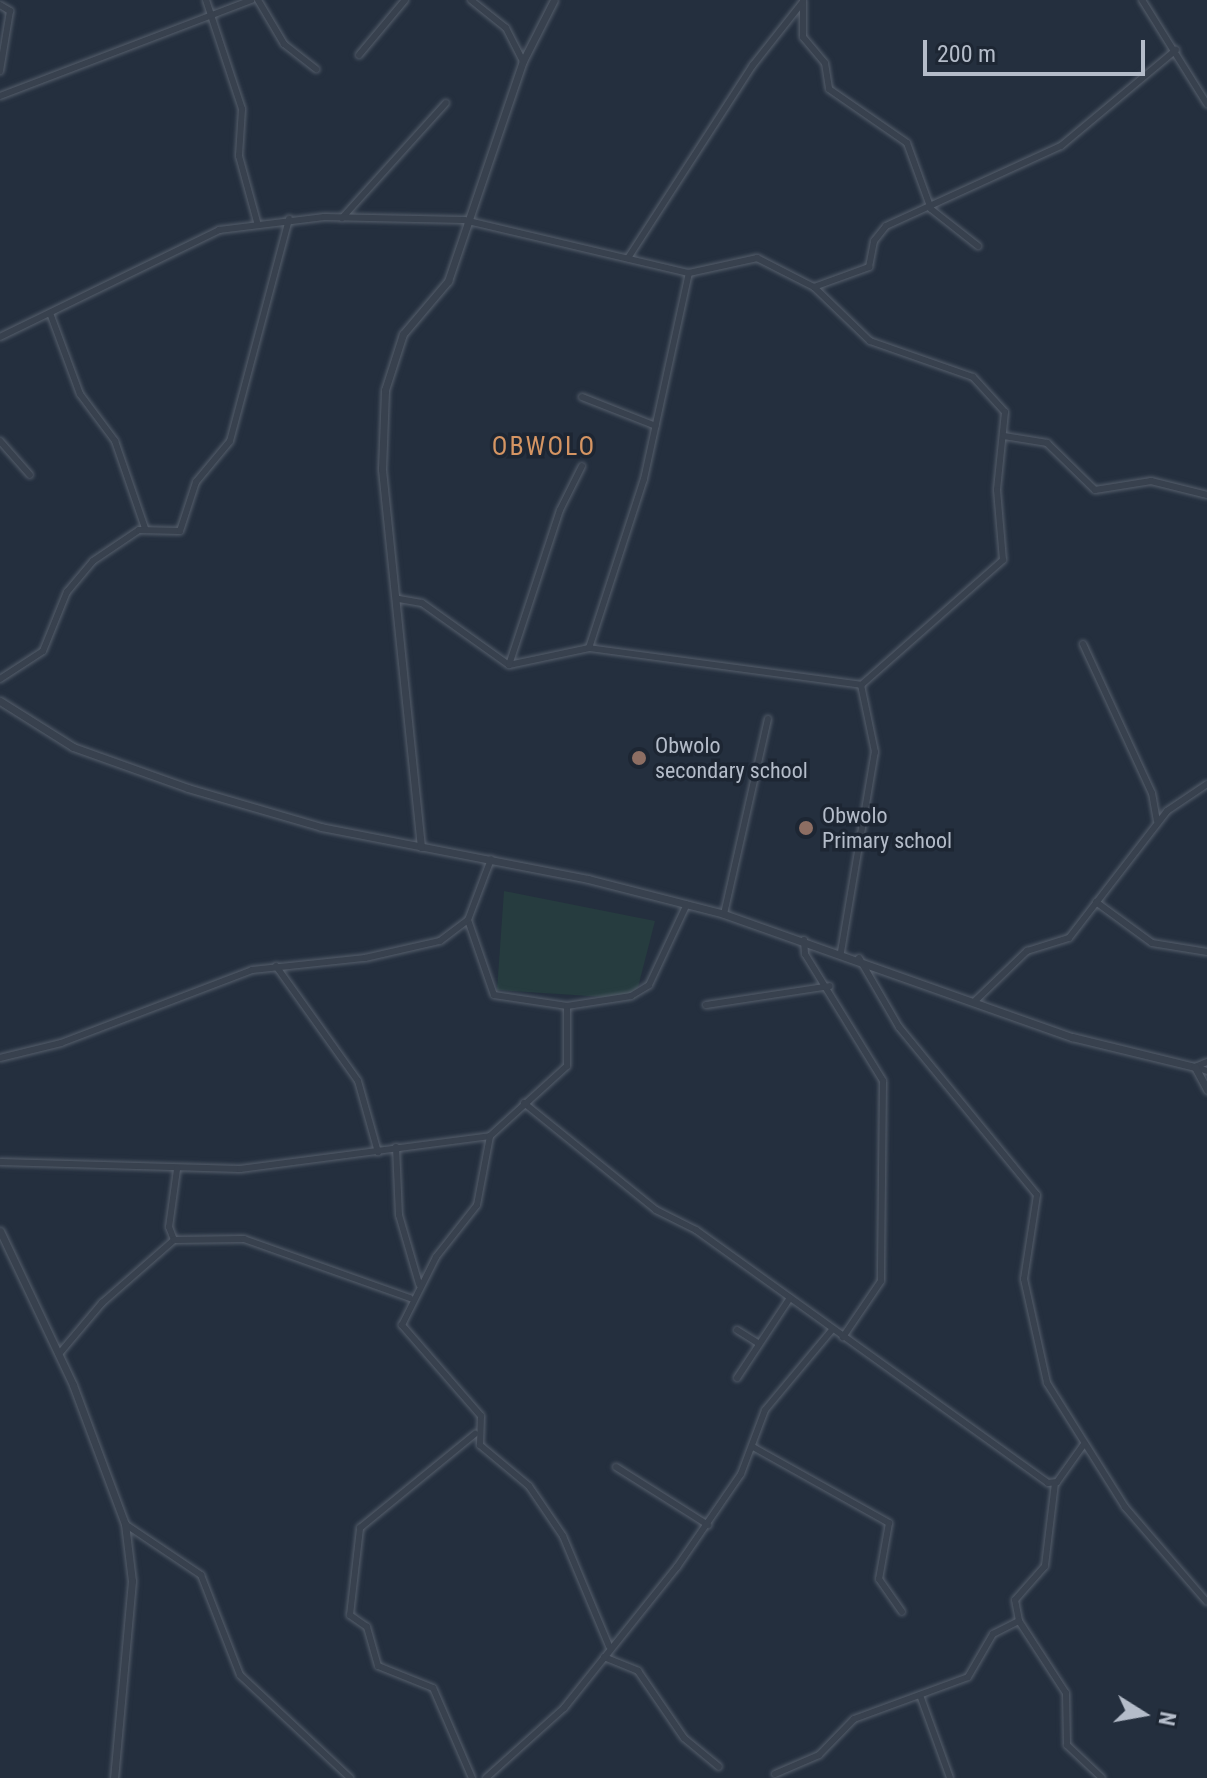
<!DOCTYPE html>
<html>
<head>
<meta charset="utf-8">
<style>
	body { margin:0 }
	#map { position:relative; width:1207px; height:1778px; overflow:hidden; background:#242f3e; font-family:"Roboto Condensed",sans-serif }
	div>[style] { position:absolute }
	.green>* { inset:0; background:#263c3f }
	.roads { filter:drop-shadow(0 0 2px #565f6c) drop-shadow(0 0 2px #565f6c) }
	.minor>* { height:6px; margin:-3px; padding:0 3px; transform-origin:3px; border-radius:3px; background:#38414e }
	.tertiary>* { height:7px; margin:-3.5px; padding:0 3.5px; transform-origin:3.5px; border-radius:3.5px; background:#38414e }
	.dots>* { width:22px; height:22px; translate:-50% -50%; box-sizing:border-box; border:4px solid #1d2633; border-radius:50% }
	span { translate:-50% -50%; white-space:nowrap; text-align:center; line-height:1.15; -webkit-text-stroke:7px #1d2633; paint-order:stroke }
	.poi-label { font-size:22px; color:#b4bcc9 }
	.left { translate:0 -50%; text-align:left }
	.quarter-label { font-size:26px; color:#d59563; letter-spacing:2px }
	.north { position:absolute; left:1103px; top:1674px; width:80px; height:80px; -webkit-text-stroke:6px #1d2633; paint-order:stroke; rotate:101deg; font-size:22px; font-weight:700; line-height:32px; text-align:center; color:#b4bcc9 }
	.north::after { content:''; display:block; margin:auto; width:28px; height:36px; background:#b4bcc9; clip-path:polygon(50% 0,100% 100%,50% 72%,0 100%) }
	.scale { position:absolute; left:923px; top:40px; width:222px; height:36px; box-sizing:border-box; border:4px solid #b4bcc9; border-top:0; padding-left:10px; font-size:24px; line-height:28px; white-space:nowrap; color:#b4bcc9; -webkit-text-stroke:6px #1d2633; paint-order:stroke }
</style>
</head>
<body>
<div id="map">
	<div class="green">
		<i style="clip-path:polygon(504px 891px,655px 921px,635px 999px,497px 990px)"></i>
	</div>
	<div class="roads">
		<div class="minor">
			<i style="left:206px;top:0;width:115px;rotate:71.7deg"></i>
			<i style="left:242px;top:109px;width:47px;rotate:93.7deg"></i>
			<i style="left:239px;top:156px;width:68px;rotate:74.7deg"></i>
			<i style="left:258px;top:0;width:51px;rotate:59.4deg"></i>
			<i style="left:284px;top:44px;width:41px;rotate:38deg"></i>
			<i style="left:471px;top:0;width:45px;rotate:38.7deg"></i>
			<i style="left:506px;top:28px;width:37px;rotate:63deg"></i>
			<i style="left:803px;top:0;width:37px;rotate:90deg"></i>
			<i style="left:803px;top:37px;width:34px;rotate:50deg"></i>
			<i style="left:825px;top:63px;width:26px;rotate:81deg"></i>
			<i style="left:829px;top:89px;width:95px;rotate:34.7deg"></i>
			<i style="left:907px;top:143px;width:70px;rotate:70deg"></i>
			<i style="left:931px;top:209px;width:60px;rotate:38.2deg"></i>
			<i style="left:1142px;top:0;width:123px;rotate:58deg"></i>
			<i style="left:0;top:5px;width:12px;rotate:31deg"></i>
			<i style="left:10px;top:11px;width:61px;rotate:99.5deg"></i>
			<i style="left:359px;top:55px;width:72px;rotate:-50.1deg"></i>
			<i style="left:0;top:96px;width:269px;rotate:-20.9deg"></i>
			<i style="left:342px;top:218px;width:155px;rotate:-47.9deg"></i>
			<i style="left:628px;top:258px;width:230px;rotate:-57.1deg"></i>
			<i style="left:753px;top:65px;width:79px;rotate:-51.7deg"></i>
			<i style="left:814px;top:287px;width:78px;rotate:44deg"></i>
			<i style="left:870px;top:341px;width:109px;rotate:19.3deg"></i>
			<i style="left:973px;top:377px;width:47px;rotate:47.6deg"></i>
			<i style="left:1005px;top:412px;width:78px;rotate:95.9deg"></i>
			<i style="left:997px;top:490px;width:70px;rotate:85.1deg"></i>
			<i style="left:1003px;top:560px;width:189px;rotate:138.6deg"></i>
			<i style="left:50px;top:313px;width:86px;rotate:69.7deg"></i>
			<i style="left:80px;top:394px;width:59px;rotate:53.3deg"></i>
			<i style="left:115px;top:441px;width:92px;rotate:71deg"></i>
			<i style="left:0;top:337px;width:244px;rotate:-26deg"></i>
			<i style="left:219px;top:230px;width:106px;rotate:-7.1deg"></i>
			<i style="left:324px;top:217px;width:140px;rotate:1.2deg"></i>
			<i style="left:464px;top:220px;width:231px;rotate:13.3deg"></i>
			<i style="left:689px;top:273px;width:70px;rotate:-12.4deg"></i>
			<i style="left:757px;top:258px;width:64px;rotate:27deg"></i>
			<i style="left:814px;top:287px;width:59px;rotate:-20deg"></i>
			<i style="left:869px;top:267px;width:26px;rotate:-79deg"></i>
			<i style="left:874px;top:241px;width:19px;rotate:-51deg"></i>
			<i style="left:886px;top:226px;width:192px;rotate:-24.6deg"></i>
			<i style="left:1061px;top:146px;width:150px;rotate:-39.9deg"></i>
			<i style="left:582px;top:397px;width:79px;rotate:21.4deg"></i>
			<i style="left:1004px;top:436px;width:44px;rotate:9.2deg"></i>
			<i style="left:1047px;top:443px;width:67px;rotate:44.4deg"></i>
			<i style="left:1095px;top:490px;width:57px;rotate:-9.1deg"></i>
			<i style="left:1151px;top:481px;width:58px;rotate:14deg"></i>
			<i style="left:0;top:441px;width:45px;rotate:48.6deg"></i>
			<i style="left:399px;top:599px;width:23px;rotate:10deg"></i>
			<i style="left:422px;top:603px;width:107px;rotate:35.5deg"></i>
			<i style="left:509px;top:665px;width:82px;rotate:-12deg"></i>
			<i style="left:589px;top:648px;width:275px;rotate:7.7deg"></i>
			<i style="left:1083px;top:644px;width:164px;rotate:65.2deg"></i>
			<i style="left:1152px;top:793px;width:28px;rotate:80deg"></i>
			<i style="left:589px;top:648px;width:178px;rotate:-72deg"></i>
			<i style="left:644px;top:479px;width:211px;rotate:-77.7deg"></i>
			<i style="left:509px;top:665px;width:163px;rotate:-71.8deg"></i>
			<i style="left:560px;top:510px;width:49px;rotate:-63.4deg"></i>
			<i style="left:0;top:679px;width:51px;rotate:-33.1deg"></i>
			<i style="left:43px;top:651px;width:64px;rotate:-67.9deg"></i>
			<i style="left:67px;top:592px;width:40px;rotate:-50deg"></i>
			<i style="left:93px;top:561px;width:55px;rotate:-34deg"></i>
			<i style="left:139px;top:530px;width:41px;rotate:1.4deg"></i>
			<i style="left:180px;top:531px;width:52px;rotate:-71.9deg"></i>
			<i style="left:196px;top:482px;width:53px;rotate:-50.3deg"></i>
			<i style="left:230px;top:441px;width:230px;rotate:-75.1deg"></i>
			<i style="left:1096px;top:902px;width:69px;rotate:36.2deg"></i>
			<i style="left:1152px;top:943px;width:56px;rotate:9.3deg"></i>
			<i style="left:724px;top:914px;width:200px;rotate:-77.3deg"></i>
			<i style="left:468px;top:920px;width:79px;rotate:70.9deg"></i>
			<i style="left:494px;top:995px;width:74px;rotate:8.6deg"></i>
			<i style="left:804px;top:940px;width:14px;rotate:86deg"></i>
			<i style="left:805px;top:954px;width:149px;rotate:58.4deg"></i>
			<i style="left:883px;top:1081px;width:200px;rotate:90.6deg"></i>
			<i style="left:881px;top:1281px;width:68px;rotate:124.2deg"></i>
			<i style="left:841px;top:952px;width:203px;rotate:-80.4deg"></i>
			<i style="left:875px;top:752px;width:68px;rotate:-101.8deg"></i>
			<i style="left:859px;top:958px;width:80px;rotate:59.9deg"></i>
			<i style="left:899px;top:1027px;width:217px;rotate:50.6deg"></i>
			<i style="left:1037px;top:1195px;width:85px;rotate:98.8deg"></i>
			<i style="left:1024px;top:1279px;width:107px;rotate:77.5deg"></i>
			<i style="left:1047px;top:1383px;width:146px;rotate:57.8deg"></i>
			<i style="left:1125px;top:1507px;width:125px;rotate:49.2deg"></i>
			<i style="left:276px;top:966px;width:141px;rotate:54.5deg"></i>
			<i style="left:358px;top:1081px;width:74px;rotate:74.3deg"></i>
			<i style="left:974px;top:1002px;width:74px;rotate:-43.9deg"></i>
			<i style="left:1027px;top:951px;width:44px;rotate:-17.2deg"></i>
			<i style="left:1069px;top:938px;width:160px;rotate:-52.3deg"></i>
			<i style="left:1167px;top:811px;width:48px;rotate:-34deg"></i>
			<i style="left:706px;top:1005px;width:125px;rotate:-8.7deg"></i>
			<i style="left:0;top:1058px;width:63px;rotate:-13.8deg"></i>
			<i style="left:61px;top:1043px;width:204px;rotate:-20.9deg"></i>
			<i style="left:252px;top:970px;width:114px;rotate:-6.1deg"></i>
			<i style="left:365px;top:958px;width:77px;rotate:-12.8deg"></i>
			<i style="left:440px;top:941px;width:35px;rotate:-37deg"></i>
			<i style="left:468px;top:920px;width:65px;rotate:-69.3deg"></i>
			<i style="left:1195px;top:1067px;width:13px;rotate:-23deg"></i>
			<i style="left:1195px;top:1067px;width:13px;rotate:18deg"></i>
			<i style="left:524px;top:1103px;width:170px;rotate:39deg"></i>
			<i style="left:656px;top:1210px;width:45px;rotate:26.6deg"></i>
			<i style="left:696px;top:1230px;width:433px;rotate:35.7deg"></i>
			<i style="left:1048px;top:1483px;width:9px;rotate:-6deg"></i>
			<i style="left:1057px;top:1482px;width:47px;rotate:-54.6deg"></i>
			<i style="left:396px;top:1147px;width:68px;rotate:87.5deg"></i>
			<i style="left:399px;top:1215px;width:72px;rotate:73.8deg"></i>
			<i style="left:0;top:1162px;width:240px;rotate:1.7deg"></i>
			<i style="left:240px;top:1169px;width:252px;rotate:-7.5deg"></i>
			<i style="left:174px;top:1240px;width:14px;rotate:-111deg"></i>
			<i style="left:169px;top:1227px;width:59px;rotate:-82.1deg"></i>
			<i style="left:737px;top:1330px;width:25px;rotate:32deg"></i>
			<i style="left:59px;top:1354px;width:67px;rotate:-49.9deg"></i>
			<i style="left:102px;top:1303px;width:96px;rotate:-41.2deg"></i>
			<i style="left:174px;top:1240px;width:70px;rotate:-0.8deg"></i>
			<i style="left:244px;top:1239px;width:176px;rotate:19.6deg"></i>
			<i style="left:737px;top:1378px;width:96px;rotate:-56.5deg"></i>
			<i style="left:753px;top:1447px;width:156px;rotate:29.2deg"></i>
			<i style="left:889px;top:1523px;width:57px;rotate:100.1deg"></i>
			<i style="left:879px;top:1579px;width:40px;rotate:55.1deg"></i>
			<i style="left:616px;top:1467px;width:109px;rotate:32.2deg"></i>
			<i style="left:1055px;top:1483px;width:84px;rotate:96.9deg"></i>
			<i style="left:1045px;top:1566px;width:45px;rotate:131.4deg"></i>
			<i style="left:1015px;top:1600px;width:21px;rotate:79deg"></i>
			<i style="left:1019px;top:1621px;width:86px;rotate:56.9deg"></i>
			<i style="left:1066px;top:1693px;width:52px;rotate:88.9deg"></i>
			<i style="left:1067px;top:1745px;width:48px;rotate:43.3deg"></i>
			<i style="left:125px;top:1524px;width:92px;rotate:33.9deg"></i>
			<i style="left:201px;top:1575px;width:107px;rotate:68.7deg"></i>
			<i style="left:240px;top:1675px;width:151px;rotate:43.1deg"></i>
			<i style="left:609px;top:1646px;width:119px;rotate:-112.7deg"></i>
			<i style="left:563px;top:1536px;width:60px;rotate:-124.2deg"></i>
			<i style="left:529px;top:1486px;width:64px;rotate:-140.1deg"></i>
			<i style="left:480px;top:1445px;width:29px;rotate:-88deg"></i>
			<i style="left:481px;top:1416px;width:121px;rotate:-131deg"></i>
			<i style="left:402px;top:1325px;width:76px;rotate:-63.4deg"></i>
			<i style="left:436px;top:1257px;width:66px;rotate:-51.7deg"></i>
			<i style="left:477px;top:1205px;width:70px;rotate:-79.3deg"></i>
			<i style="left:490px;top:1136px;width:104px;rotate:-42.3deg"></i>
			<i style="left:567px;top:1066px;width:60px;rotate:-90deg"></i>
			<i style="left:567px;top:1006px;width:65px;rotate:-8.9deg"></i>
			<i style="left:631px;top:996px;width:21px;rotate:-31deg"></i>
			<i style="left:649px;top:985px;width:89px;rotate:-64.9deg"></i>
			<i style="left:604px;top:1657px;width:37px;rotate:22deg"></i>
			<i style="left:638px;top:1671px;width:81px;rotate:55.5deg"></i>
			<i style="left:684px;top:1738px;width:45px;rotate:39.6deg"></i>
			<i style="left:920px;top:1695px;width:88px;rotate:70.1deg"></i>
			<i style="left:775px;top:1774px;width:48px;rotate:-23.4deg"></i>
			<i style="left:819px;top:1755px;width:50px;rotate:-45.8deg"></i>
			<i style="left:854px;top:1719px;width:121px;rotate:-20.2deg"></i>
			<i style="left:968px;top:1677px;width:50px;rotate:-59.8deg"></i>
			<i style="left:993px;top:1634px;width:29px;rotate:-27deg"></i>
			<i style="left:472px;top:1778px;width:98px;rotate:-113.4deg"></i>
			<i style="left:433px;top:1688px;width:59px;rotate:-158.2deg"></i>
			<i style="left:378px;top:1666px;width:41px;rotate:-105.8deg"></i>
			<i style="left:367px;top:1627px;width:21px;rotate:-145deg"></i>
			<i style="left:350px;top:1615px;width:88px;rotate:-83.4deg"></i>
			<i style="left:360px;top:1528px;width:149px;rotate:-39.3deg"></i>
			<i style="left:486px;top:1778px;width:105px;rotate:-41.9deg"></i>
			<i style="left:564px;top:1708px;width:181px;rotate:-51.3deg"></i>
			<i style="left:677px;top:1567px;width:113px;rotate:-55.5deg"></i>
			<i style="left:741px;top:1474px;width:68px;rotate:-69.4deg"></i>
			<i style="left:765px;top:1410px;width:104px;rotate:-50.1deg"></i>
		</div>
		<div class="tertiary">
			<i style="left:0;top:701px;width:86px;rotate:32.2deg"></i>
			<i style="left:73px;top:747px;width:122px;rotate:19.6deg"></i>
			<i style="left:188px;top:788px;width:139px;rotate:16.3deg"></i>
			<i style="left:321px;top:827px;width:272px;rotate:11deg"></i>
			<i style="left:588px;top:879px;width:140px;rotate:14.4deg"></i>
			<i style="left:724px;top:914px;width:369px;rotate:19.5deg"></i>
			<i style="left:1072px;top:1037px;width:127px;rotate:13.7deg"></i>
			<i style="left:1195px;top:1067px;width:26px;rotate:62deg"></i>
			<i style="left:421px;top:847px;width:380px;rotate:-95.9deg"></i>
			<i style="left:382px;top:469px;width:79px;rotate:-87.8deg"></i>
			<i style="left:385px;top:390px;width:59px;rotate:-72.2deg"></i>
			<i style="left:403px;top:334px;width:70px;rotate:-49.7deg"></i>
			<i style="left:448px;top:281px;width:232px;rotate:-71.2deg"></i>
			<i style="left:523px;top:61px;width:68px;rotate:-63.1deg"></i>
			<i style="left:0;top:1231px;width:170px;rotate:64.6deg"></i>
			<i style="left:73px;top:1385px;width:148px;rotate:69.5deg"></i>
			<i style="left:125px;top:1524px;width:57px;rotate:83deg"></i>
			<i style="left:132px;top:1581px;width:198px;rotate:95.2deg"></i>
		</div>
	</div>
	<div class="dots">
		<i style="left:639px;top:758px;background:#8d6e63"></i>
		<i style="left:806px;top:828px;background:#8d6e63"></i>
	</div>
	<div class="poi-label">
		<span class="left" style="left:655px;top:758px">Obwolo<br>secondary school</span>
		<span class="left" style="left:822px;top:828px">Obwolo<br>Primary school</span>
	</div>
	<div class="quarter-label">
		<span style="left:544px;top:447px">OBWOLO</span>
	</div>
	<div class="north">N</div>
	<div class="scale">200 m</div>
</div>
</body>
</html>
